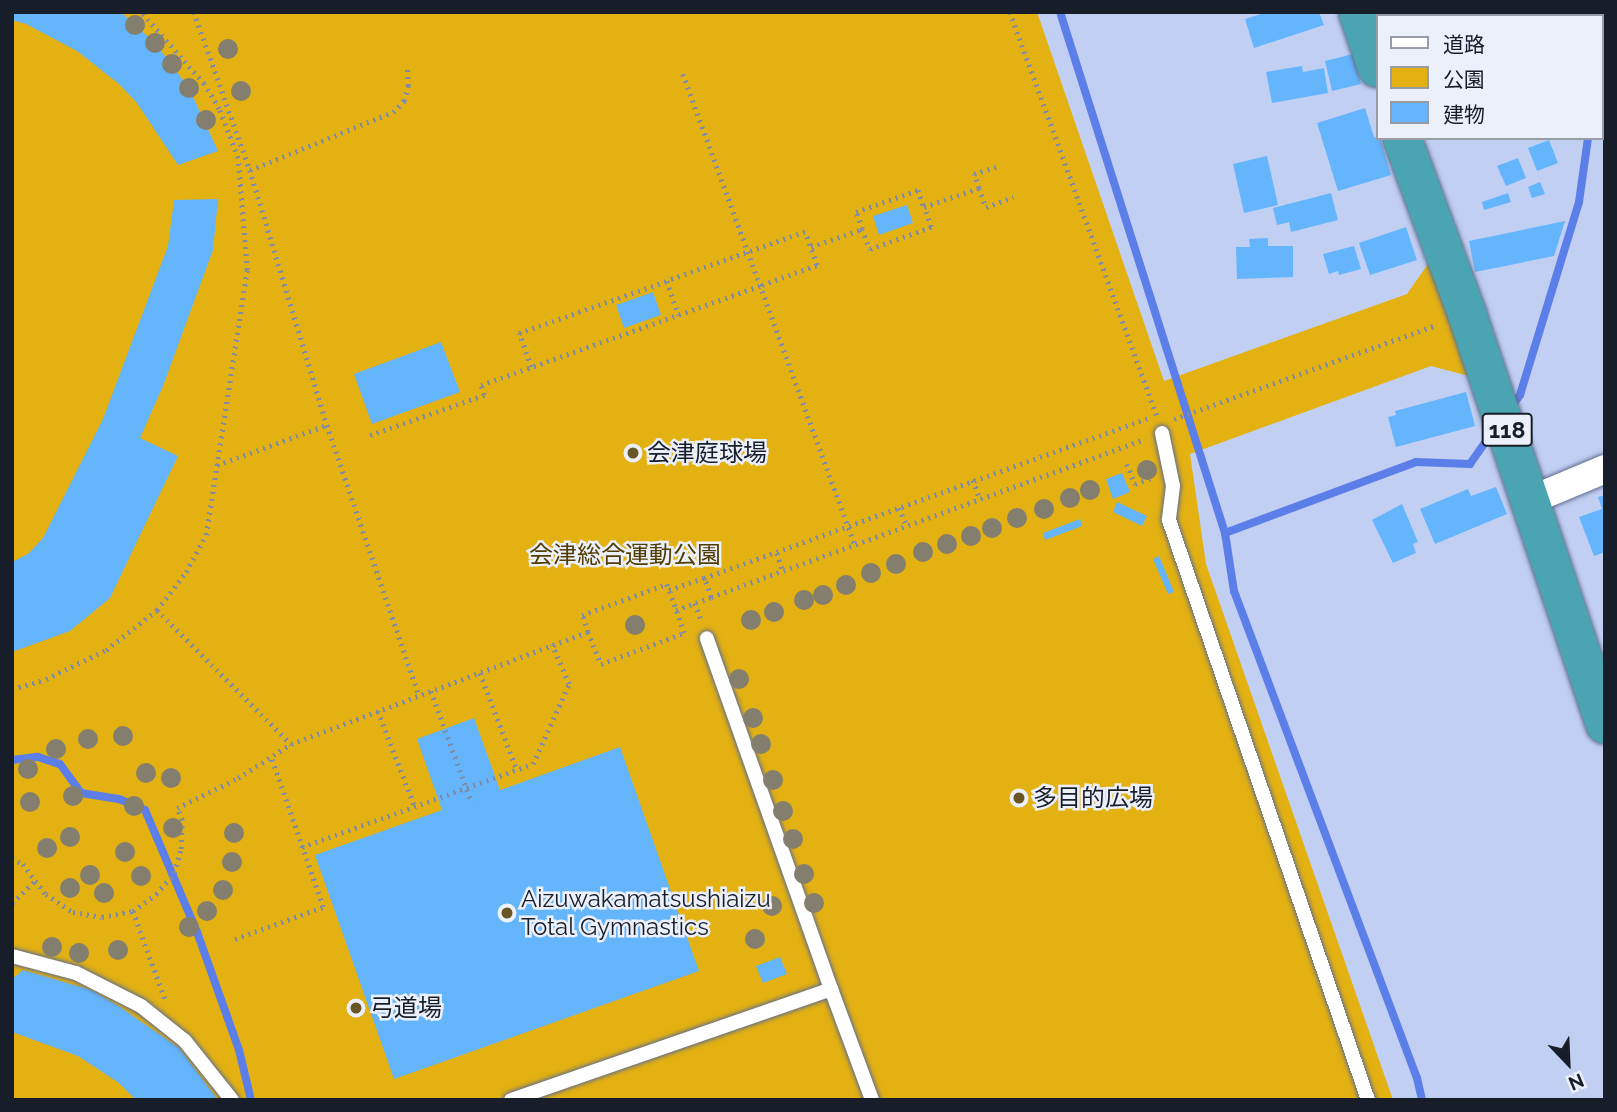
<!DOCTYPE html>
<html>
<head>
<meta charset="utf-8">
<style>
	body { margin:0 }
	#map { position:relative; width:1617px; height:1112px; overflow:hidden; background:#c1cff3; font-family:Raleway,"Noto Sans JP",sans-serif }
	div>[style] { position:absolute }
	.green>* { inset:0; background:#e3b112 }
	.stream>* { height:8px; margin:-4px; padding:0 4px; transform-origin:4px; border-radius:4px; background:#5c7ee8 }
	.building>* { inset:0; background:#65b5fd }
	.path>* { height:4.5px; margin-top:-2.25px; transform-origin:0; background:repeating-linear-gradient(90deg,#808ba6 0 2px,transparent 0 7px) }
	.roads { filter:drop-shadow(0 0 2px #606d8d) drop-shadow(0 0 2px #606d8d) }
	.lane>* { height:14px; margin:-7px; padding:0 7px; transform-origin:7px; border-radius:7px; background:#fff }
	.street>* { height:28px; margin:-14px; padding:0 14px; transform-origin:14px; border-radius:14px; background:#fff }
	.highway>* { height:38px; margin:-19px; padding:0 19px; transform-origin:19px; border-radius:19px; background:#4ba4b1 }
	.trees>* { width:20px; height:20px; margin:-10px; border-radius:50%; background:#837e6d }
	.dots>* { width:19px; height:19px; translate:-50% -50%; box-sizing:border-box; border:4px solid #ecf0fb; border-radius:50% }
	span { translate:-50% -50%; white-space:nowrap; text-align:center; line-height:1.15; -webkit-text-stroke:5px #ecf0fb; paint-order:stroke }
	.shield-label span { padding:2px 5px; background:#ecf0fb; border:2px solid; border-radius:5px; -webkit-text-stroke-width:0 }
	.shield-label { font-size:23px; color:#181d2a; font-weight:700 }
	.poi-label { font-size:24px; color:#181d2a }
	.left { translate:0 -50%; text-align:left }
	.park-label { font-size:24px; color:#513c00 }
	.frame { position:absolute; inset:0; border:14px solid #181d2a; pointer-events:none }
	.legend { position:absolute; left:1376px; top:14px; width:228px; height:126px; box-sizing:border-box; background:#ecf0fb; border:2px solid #979ca7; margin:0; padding:9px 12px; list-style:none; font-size:21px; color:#181d2a }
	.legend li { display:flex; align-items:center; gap:14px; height:35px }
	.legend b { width:35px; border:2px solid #979ca7 }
	.north { position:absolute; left:1533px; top:1028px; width:70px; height:70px; -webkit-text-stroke:5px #ecf0fb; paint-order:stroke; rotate:157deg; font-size:19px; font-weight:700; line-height:28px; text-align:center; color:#181d2a }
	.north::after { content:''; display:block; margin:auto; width:24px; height:32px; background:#181d2a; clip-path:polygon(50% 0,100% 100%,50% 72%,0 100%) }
</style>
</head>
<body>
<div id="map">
	<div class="green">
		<i style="clip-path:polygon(12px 12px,1037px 12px,1164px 381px,1407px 294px,1435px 254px,1480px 379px,1431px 366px,1190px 454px,1206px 564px,1393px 1100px,12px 1100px)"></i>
	</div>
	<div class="stream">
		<i style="left:1060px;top:12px;width:547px;rotate:72.43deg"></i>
		<i style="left:1225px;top:533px;width:59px;rotate:81.2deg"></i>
		<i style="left:1234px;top:591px;width:520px;rotate:69.41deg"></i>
		<i style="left:1417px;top:1078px;width:23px;rotate:77deg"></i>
		<i style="left:1579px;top:12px;width:4px;rotate:76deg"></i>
		<i style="left:1511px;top:407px;width:15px;rotate:-53deg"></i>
		<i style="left:1520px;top:395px;width:202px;rotate:-73deg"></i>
		<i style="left:1579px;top:202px;width:65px;rotate:-82deg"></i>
		<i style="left:1225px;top:533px;width:204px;rotate:-20.4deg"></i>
		<i style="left:1416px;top:462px;width:54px;rotate:2.1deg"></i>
		<i style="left:1470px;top:464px;width:40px;rotate:-55.1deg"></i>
		<i style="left:12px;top:760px;width:26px;rotate:-7deg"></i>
		<i style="left:38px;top:757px;width:23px;rotate:18deg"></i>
		<i style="left:60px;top:764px;width:36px;rotate:54deg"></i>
		<i style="left:81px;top:793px;width:38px;rotate:9deg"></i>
		<i style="left:119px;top:799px;width:28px;rotate:23deg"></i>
		<i style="left:145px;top:810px;width:133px;rotate:66.9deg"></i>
		<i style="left:197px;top:932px;width:125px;rotate:70.4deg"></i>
		<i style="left:239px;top:1050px;width:51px;rotate:76.5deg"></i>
	</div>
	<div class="building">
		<i style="clip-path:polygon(12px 12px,120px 12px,124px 15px,155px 43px,189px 88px,218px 151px,178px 165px,137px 103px,119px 84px,77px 51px,26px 24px,12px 20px)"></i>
		<i style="clip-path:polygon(1267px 12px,1319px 12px,1324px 25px,1254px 48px,1245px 19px)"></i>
		<i style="clip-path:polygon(1423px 12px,1467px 12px,1468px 16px,1415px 16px)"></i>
		<i style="clip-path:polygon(1480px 12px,1527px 12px,1529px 16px,1482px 16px)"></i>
		<i style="clip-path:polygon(1536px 12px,1560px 12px,1560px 13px,1537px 16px)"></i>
		<i style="clip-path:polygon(1353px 54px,1361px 84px,1332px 91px,1325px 61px)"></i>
		<i style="clip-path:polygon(1302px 66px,1303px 72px,1324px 68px,1328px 93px,1272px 103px,1266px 72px)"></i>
		<i style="clip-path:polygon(1365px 108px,1374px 137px,1380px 138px,1391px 175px,1338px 191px,1317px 123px)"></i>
		<i style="clip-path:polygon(1549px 140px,1558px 163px,1537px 171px,1528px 148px)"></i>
		<i style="clip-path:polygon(1267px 156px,1278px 205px,1244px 213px,1233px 164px)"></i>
		<i style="clip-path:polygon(1518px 158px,1526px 178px,1506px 186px,1497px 166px)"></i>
		<i style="clip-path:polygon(1540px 182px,1545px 194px,1532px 198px,1528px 187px)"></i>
		<i style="clip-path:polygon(1331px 193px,1338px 220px,1291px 232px,1289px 222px,1277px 225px,1273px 208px)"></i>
		<i style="clip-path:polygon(1508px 193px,1511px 202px,1484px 210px,1482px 202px)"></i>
		<i style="clip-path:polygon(218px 199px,213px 250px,163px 386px,140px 438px,178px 456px,110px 598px,70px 631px,12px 652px,12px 562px,28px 554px,43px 538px,103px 419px,168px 246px,174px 200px)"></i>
		<i style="clip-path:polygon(907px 205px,913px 223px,879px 235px,873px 216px)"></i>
		<i style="clip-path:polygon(1565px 221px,1554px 256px,1475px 272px,1469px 241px)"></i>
		<i style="clip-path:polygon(1406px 227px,1417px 260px,1370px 275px,1359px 243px)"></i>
		<i style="clip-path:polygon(1268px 238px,1268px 246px,1293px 246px,1293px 277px,1237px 279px,1236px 247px,1250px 247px,1249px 239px)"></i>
		<i style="clip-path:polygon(1354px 246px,1361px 269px,1339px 275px,1338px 271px,1329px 274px,1323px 254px)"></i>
		<i style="clip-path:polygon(653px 292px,661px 315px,624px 328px,616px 305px)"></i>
		<i style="clip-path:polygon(441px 342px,460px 392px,372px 424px,354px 374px)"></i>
		<i style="clip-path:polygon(1466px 392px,1475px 426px,1396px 447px,1388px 417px,1396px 415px,1395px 411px)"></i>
		<i style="clip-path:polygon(1122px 473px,1130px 492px,1113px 499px,1106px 479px)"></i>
		<i style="clip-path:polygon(1496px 487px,1507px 514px,1435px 544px,1420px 509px,1468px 489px,1471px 496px)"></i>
		<i style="clip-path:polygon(1605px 495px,1605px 552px,1594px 556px,1579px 517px,1602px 509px,1598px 497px)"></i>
		<i style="clip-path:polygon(1117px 502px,1147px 516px,1142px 526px,1113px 512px)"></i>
		<i style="clip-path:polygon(1402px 504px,1418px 542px,1413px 544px,1416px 553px,1393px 563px,1372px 520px)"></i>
		<i style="clip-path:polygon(1080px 519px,1082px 526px,1045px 540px,1043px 533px)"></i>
		<i style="clip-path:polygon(1159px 556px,1174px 592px,1168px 594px,1153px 559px)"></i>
		<i style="clip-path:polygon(474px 718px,500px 790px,620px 747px,699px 971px,394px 1079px,315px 855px,442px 810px,417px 739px)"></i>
		<i style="clip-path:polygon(780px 957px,787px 974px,763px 983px,756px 966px)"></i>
		<i style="clip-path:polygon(23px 970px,91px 990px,120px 1007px,179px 1048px,218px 1100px,136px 1100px,119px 1083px,78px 1056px,12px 1032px,12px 979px)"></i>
	</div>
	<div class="path">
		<i style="left:194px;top:12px;width:168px;rotate:70.5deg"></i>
		<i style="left:250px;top:170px;width:266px;rotate:73.2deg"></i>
		<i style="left:327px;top:425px;width:286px;rotate:71.2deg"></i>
		<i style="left:1010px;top:12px;width:430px;rotate:70deg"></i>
		<i style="left:683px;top:74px;width:501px;rotate:69.94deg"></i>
		<i style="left:250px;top:170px;width:154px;rotate:-22.1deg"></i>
		<i style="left:393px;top:112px;width:16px;rotate:-45deg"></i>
		<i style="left:404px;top:101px;width:16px;rotate:-75deg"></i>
		<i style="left:408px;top:86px;width:17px;rotate:-93deg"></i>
		<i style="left:979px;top:188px;width:15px;rotate:-110deg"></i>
		<i style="left:974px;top:174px;width:28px;rotate:-18deg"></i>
		<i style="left:862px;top:229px;width:18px;rotate:-109deg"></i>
		<i style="left:856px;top:212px;width:66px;rotate:-19.5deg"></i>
		<i style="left:918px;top:190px;width:18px;rotate:71deg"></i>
		<i style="left:811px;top:247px;width:54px;rotate:-19.4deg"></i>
		<i style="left:862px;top:229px;width:22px;rotate:68deg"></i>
		<i style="left:870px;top:249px;width:65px;rotate:-19.8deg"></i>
		<i style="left:931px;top:227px;width:21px;rotate:-109deg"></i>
		<i style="left:924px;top:207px;width:58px;rotate:-19.1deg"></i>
		<i style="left:979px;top:188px;width:20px;rotate:70deg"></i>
		<i style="left:986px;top:207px;width:29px;rotate:-20deg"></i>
		<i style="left:531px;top:367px;width:36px;rotate:-109deg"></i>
		<i style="left:519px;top:333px;width:157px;rotate:-19.4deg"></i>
		<i style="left:1174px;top:419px;width:279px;rotate:-19.7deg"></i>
		<i style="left:370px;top:435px;width:121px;rotate:-19.3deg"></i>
		<i style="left:484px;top:395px;width:10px;rotate:-107deg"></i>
		<i style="left:481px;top:385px;width:298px;rotate:-19.6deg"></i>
		<i style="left:762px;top:285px;width:59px;rotate:-20deg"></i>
		<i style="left:817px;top:265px;width:35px;rotate:-110deg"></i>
		<i style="left:805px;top:232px;width:146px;rotate:160.5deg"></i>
		<i style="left:667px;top:281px;width:36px;rotate:71deg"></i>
		<i style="left:1127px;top:464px;width:22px;rotate:68deg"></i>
		<i style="left:1135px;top:484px;width:19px;rotate:-21deg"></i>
		<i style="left:217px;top:465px;width:117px;rotate:-20deg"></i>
		<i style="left:973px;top:480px;width:20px;rotate:70deg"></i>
		<i style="left:899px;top:508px;width:20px;rotate:66deg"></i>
		<i style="left:777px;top:553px;width:19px;rotate:72deg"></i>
		<i style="left:711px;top:597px;width:462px;rotate:-20deg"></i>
		<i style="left:695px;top:603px;width:20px;rotate:70deg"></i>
		<i style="left:157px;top:610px;width:190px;rotate:45deg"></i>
		<i style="left:676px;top:610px;width:37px;rotate:-20deg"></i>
		<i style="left:711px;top:597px;width:20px;rotate:-110deg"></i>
		<i style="left:588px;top:632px;width:35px;rotate:68deg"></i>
		<i style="left:601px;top:664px;width:89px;rotate:-20.5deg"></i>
		<i style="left:684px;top:633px;width:46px;rotate:-109.2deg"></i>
		<i style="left:480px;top:673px;width:104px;rotate:69.1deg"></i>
		<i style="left:12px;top:689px;width:35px;rotate:-16deg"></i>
		<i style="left:46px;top:679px;width:67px;rotate:-25.8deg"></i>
		<i style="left:106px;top:650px;width:65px;rotate:-38.1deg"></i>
		<i style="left:157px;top:610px;width:48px;rotate:-52.7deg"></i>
		<i style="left:186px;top:572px;width:42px;rotate:-61.6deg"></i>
		<i style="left:206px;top:535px;width:268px;rotate:-81.2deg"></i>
		<i style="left:247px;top:270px;width:112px;rotate:-94.6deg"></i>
		<i style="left:238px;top:158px;width:53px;rotate:-111.2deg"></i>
		<i style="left:219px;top:109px;width:29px;rotate:-121deg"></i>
		<i style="left:204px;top:84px;width:96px;rotate:-131.2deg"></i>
		<i style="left:431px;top:691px;width:119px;rotate:69.9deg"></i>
		<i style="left:378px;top:711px;width:103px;rotate:68.9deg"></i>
		<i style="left:302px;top:847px;width:245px;rotate:-19.8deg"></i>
		<i style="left:533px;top:764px;width:88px;rotate:-65.8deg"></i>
		<i style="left:569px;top:684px;width:43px;rotate:-113.6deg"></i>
		<i style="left:12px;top:858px;width:13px;rotate:29deg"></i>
		<i style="left:23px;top:864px;width:38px;rotate:53deg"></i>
		<i style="left:46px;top:894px;width:32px;rotate:34deg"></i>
		<i style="left:73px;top:912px;width:29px;rotate:10deg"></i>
		<i style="left:102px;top:917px;width:32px;rotate:-11deg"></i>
		<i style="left:133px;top:911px;width:29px;rotate:-36deg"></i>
		<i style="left:156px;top:894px;width:28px;rotate:-49deg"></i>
		<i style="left:174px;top:873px;width:25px;rotate:-74deg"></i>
		<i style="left:181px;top:849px;width:29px;rotate:-88deg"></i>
		<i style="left:182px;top:820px;width:13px;rotate:-113deg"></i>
		<i style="left:177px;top:808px;width:68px;rotate:-26.2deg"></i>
		<i style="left:238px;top:778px;width:63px;rotate:-32.7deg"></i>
		<i style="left:291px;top:744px;width:317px;rotate:-20.7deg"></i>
		<i style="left:588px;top:632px;width:18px;rotate:-109deg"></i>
		<i style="left:582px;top:615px;width:90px;rotate:-20deg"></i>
		<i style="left:667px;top:584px;width:6px;rotate:72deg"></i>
		<i style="left:669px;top:590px;width:37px;rotate:-19deg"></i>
		<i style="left:704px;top:578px;width:473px;rotate:-19.8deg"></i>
		<i style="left:12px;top:903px;width:32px;rotate:-44deg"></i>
		<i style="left:133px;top:911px;width:94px;rotate:70deg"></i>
		<i style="left:235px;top:939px;width:94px;rotate:-20deg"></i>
		<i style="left:323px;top:907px;width:159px;rotate:-109.1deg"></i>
	</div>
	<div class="roads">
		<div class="lane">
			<i style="left:1162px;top:433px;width:54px;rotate:78.3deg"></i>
			<i style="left:1173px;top:486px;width:34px;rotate:97deg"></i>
			<i style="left:1169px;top:520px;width:613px;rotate:71.06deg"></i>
			<i style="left:12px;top:956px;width:66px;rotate:14.9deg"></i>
			<i style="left:76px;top:973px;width:73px;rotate:26.9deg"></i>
			<i style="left:141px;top:1006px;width:56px;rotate:38.5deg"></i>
			<i style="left:185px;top:1041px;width:75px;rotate:51.5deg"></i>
			<i style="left:831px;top:989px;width:118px;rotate:69.7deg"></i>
			<i style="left:511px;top:1100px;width:339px;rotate:-19.1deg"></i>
			<i style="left:831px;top:989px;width:372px;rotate:-109.5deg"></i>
		</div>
		<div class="street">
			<i style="left:1531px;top:500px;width:80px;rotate:-22.7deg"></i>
		</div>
		<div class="highway">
			<i style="left:1358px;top:12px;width:59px;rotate:71.3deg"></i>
			<i style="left:1402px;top:138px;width:188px;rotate:69.7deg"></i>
			<i style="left:1467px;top:314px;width:433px;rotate:71.4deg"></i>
		</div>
	</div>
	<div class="trees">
		<i style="left:135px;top:25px"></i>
		<i style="left:155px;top:43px"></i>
		<i style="left:228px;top:49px"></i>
		<i style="left:172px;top:64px"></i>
		<i style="left:189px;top:88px"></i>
		<i style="left:241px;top:91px"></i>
		<i style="left:206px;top:120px"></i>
		<i style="left:1147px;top:470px"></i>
		<i style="left:1090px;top:490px"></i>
		<i style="left:1070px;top:498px"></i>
		<i style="left:1044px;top:509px"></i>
		<i style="left:1017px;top:518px"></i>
		<i style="left:992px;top:528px"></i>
		<i style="left:971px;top:536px"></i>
		<i style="left:947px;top:544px"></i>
		<i style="left:923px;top:552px"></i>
		<i style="left:896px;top:564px"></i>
		<i style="left:871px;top:573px"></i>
		<i style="left:846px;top:585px"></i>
		<i style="left:823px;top:595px"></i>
		<i style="left:804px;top:600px"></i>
		<i style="left:774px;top:612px"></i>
		<i style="left:751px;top:620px"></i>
		<i style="left:635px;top:625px"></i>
		<i style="left:739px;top:679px"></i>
		<i style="left:753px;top:718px"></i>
		<i style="left:123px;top:736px"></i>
		<i style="left:88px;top:739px"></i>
		<i style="left:761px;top:744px"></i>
		<i style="left:56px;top:749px"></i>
		<i style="left:28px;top:769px"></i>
		<i style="left:146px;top:773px"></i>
		<i style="left:171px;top:778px"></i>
		<i style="left:773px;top:780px"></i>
		<i style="left:73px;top:796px"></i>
		<i style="left:30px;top:802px"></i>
		<i style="left:134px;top:806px"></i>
		<i style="left:783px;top:811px"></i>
		<i style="left:173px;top:828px"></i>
		<i style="left:234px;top:833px"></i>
		<i style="left:70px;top:837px"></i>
		<i style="left:793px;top:839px"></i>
		<i style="left:47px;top:848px"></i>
		<i style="left:125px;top:852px"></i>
		<i style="left:232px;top:862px"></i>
		<i style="left:804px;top:874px"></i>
		<i style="left:90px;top:875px"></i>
		<i style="left:141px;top:876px"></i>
		<i style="left:70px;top:888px"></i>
		<i style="left:223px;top:890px"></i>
		<i style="left:104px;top:893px"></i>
		<i style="left:814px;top:903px"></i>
		<i style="left:772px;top:906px"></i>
		<i style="left:207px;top:911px"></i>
		<i style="left:189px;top:927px"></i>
		<i style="left:755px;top:939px"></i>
		<i style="left:52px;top:947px"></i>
		<i style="left:118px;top:950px"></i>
		<i style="left:79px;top:953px"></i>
	</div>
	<div class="dots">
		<i style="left:633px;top:453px;background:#695625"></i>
		<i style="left:1019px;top:798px;background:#695625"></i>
		<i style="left:507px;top:913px;background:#695625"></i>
		<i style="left:356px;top:1008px;background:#695625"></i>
	</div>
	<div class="shield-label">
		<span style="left:1507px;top:430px">118</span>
	</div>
	<div class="poi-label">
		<span class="left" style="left:647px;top:453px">会津庭球場</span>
		<span class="left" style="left:1033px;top:798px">多目的広場</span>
		<span class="left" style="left:521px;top:913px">Aizuwakamatsushiaizu<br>Total Gymnastics</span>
		<span class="left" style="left:370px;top:1008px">弓道場</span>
	</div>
	<div class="park-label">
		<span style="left:625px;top:555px">会津総合運動公園</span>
	</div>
	<div class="frame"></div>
	<ul class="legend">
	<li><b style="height:9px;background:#fff"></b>道路</li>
	<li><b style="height:19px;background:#e3b112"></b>公園</li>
	<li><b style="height:19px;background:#65b5fd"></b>建物</li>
	</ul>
	<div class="north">N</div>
</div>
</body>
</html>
